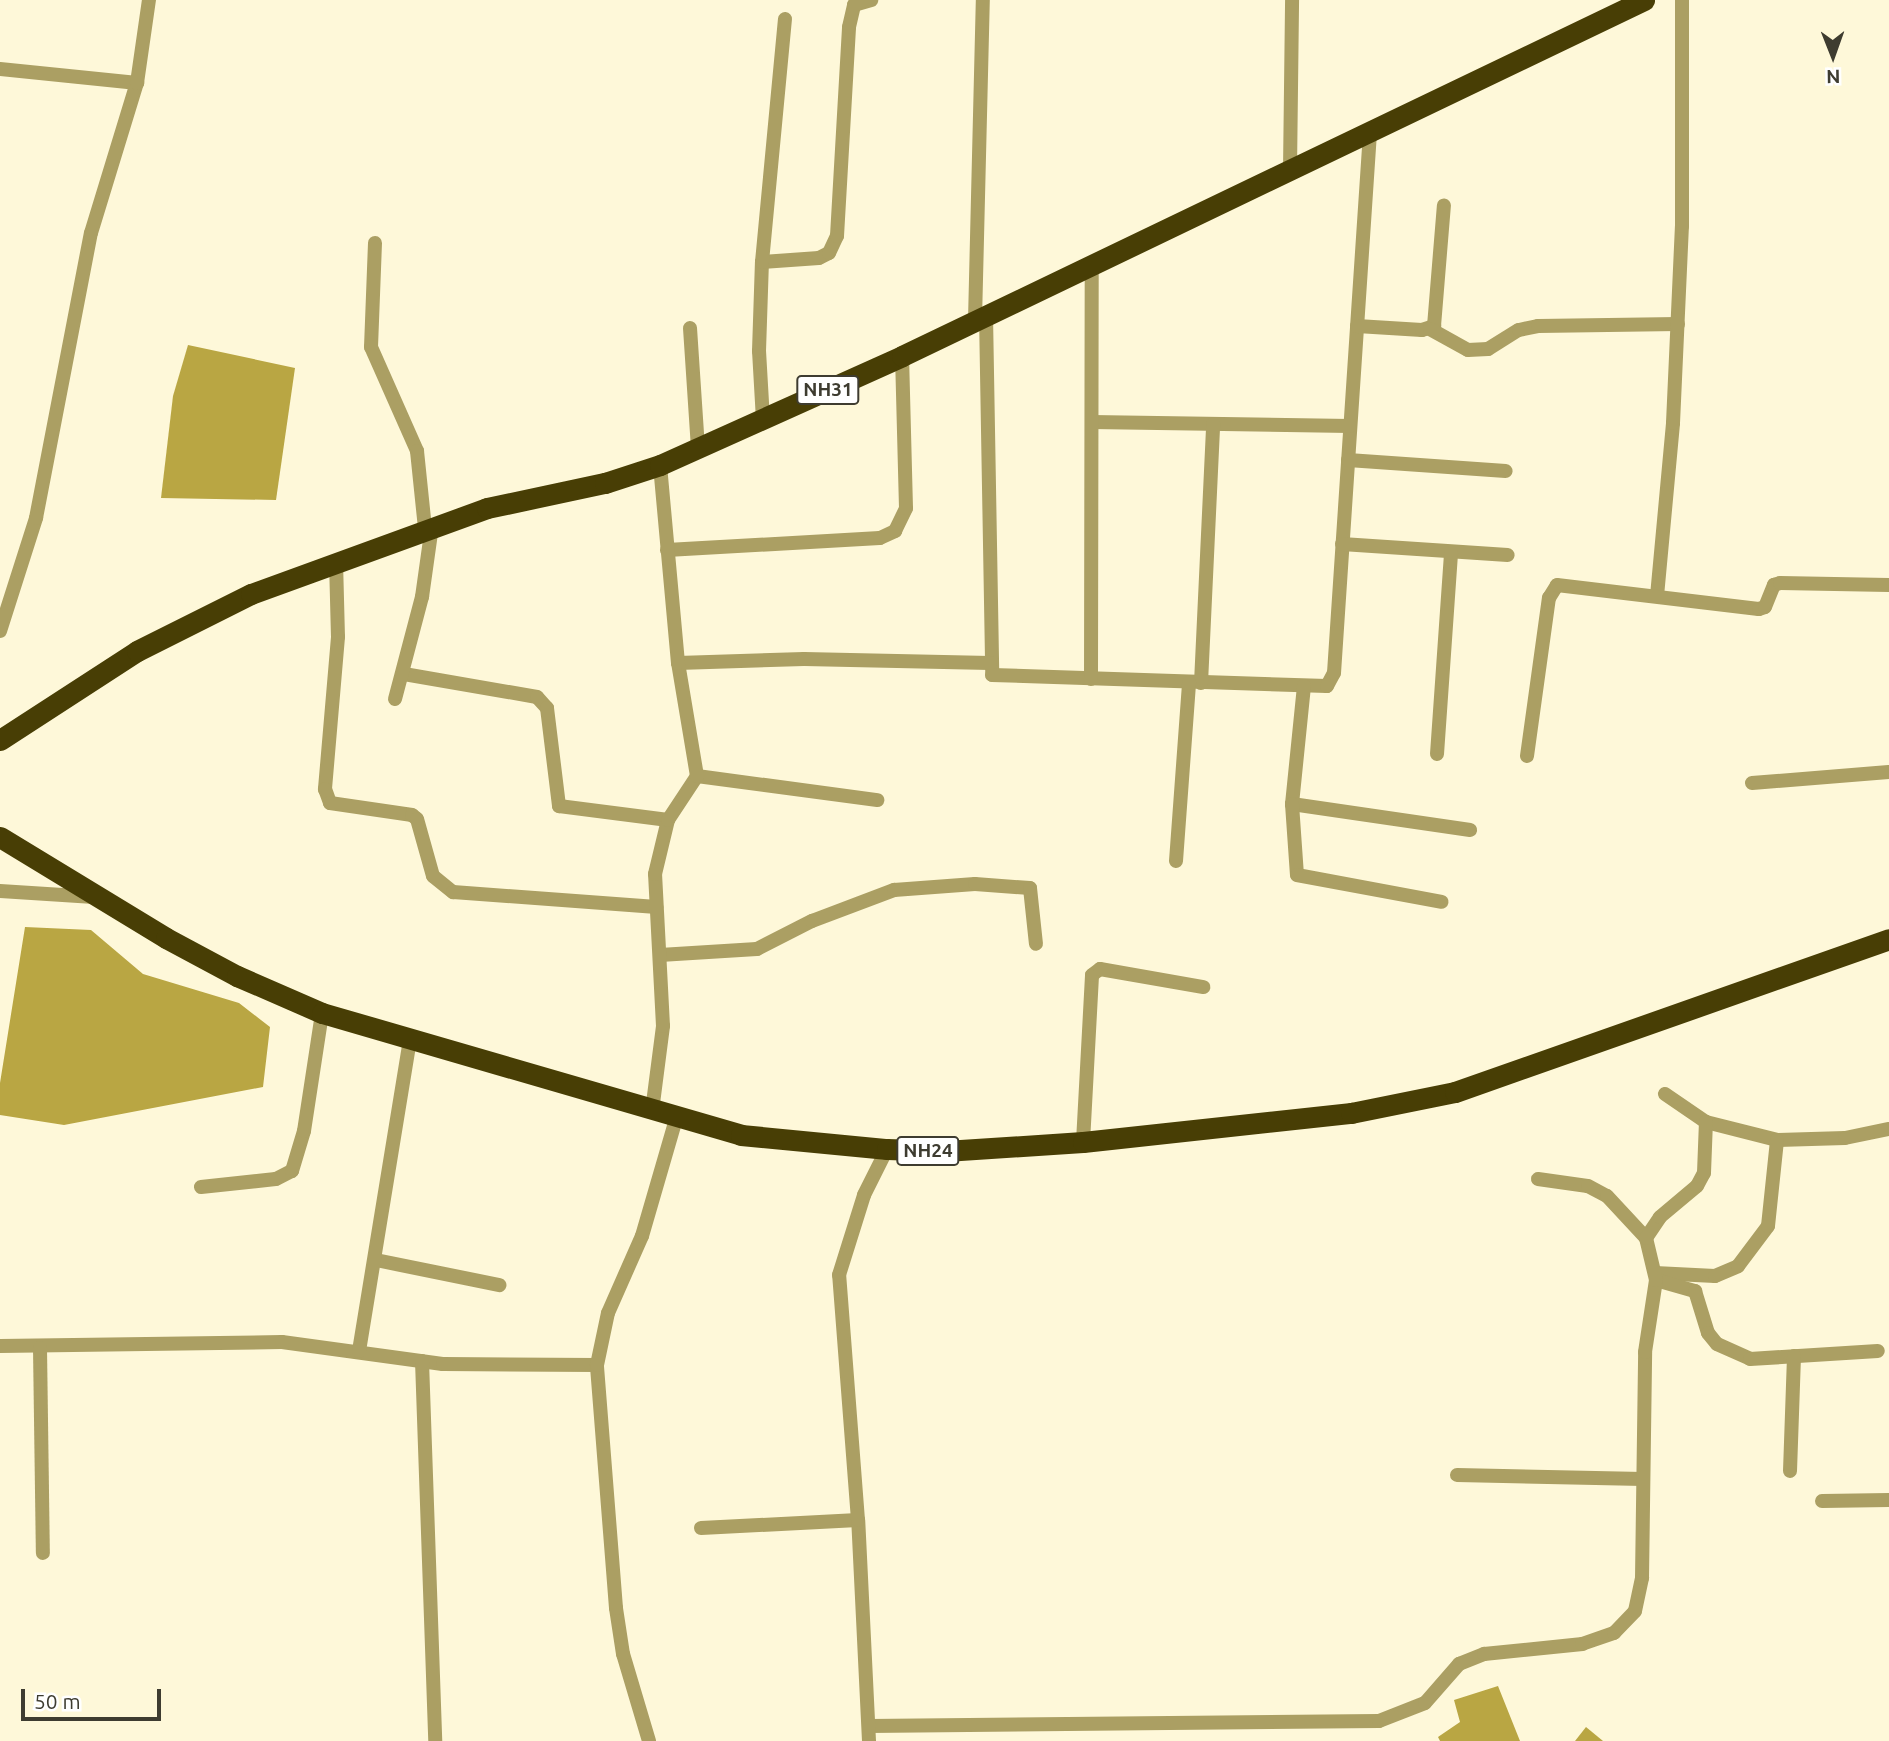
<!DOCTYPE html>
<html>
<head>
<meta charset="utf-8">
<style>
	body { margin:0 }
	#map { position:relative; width:1889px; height:1741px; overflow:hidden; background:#fef8d9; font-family:Ubuntu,sans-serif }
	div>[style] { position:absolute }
	.water>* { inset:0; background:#b9a643 }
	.street>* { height:14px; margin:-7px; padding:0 7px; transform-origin:7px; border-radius:7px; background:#ab9f63 }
	.highway>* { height:21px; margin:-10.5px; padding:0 10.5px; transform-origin:10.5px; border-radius:10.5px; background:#483e05 }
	span { translate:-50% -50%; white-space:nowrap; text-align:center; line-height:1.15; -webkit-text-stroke:5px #fff; paint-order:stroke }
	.shield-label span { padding:2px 5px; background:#fff; border:2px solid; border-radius:5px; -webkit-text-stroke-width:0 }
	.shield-label { font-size:19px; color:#3e3c30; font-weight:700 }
	.north { position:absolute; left:1798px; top:21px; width:70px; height:70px; -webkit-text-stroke:5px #fff; paint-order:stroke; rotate:179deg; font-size:19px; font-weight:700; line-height:28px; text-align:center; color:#3e3c30 }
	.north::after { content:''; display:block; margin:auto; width:24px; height:32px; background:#3e3c30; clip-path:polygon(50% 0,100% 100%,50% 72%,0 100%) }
	.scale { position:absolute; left:21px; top:1689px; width:140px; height:32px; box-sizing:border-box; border:4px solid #3e3c30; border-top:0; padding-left:9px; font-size:21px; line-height:24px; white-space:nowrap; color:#3e3c30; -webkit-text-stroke:5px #fff; paint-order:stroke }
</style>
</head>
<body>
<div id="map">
	<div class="water">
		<i style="clip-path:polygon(188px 345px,295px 368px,276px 500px,161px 498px,173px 396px)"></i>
		<i style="clip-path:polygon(25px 927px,91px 930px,143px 974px,239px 1003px,270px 1027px,263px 1087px,64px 1125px,0 1115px,0 1083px)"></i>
		<i style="clip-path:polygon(1498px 1686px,1520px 1741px,1440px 1741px,1438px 1737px,1460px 1722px,1454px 1700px)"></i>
		<i style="clip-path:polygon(1586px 1727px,1603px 1741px,1575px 1741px)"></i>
	</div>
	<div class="street">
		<i style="left:0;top:69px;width:138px;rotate:5.8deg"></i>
		<i style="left:1290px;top:170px;width:170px;rotate:-89.3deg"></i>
		<i style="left:375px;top:243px;width:104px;rotate:92.2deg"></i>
		<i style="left:371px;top:347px;width:114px;rotate:66.1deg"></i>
		<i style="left:417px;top:451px;width:78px;rotate:84.1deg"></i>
		<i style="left:762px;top:262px;width:57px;rotate:-4deg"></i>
		<i style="left:819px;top:258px;width:11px;rotate:-27deg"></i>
		<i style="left:829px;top:253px;width:19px;rotate:-65deg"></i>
		<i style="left:837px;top:236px;width:209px;rotate:-86.7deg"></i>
		<i style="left:849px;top:27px;width:23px;rotate:-77deg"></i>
		<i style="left:854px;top:5px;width:18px;rotate:-16deg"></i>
		<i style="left:986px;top:315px;width:360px;rotate:89deg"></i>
		<i style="left:992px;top:675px;width:335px;rotate:1.9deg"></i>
		<i style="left:1327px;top:686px;width:15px;rotate:-62deg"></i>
		<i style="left:1334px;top:673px;width:541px;rotate:-86.19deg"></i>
		<i style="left:975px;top:320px;width:320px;rotate:-88.6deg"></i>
		<i style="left:1357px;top:326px;width:65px;rotate:3.5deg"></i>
		<i style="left:1422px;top:330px;width:13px;rotate:-18deg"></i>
		<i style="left:1434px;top:326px;width:121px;rotate:-85.3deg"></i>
		<i style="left:690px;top:328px;width:121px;rotate:86.2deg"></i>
		<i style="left:1430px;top:329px;width:43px;rotate:28.9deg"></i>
		<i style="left:1468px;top:350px;width:20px;rotate:-3deg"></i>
		<i style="left:1488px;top:349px;width:36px;rotate:-32deg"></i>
		<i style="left:1519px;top:330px;width:19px;rotate:-12deg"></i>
		<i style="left:1538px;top:326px;width:140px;rotate:-0.8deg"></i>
		<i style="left:763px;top:420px;width:69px;rotate:-93.3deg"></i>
		<i style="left:759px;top:351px;width:89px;rotate:-88.1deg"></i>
		<i style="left:762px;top:262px;width:244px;rotate:-84.6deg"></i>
		<i style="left:1092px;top:422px;width:258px;rotate:0.9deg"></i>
		<i style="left:1348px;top:460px;width:158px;rotate:4deg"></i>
		<i style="left:1342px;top:544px;width:166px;rotate:3.8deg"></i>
		<i style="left:667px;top:550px;width:213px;rotate:-3.2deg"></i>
		<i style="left:880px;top:538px;width:17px;rotate:-25deg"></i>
		<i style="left:895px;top:531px;width:25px;rotate:-64deg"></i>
		<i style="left:906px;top:508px;width:152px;rotate:-91.5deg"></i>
		<i style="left:336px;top:561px;width:76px;rotate:88.5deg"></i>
		<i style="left:338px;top:637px;width:153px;rotate:94.9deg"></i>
		<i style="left:325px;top:789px;width:15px;rotate:70deg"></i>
		<i style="left:330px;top:803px;width:83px;rotate:8.3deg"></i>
		<i style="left:412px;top:815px;width:6px;rotate:39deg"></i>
		<i style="left:417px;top:819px;width:59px;rotate:74.3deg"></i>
		<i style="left:433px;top:876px;width:26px;rotate:39deg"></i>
		<i style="left:453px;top:892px;width:204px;rotate:4.2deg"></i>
		<i style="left:1657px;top:596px;width:174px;rotate:-84.7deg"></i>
		<i style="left:1673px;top:423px;width:197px;rotate:-87.4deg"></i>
		<i style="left:1682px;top:226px;width:226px;rotate:-90deg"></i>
		<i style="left:0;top:631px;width:119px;rotate:-72.3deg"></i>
		<i style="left:36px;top:518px;width:290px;rotate:-79.1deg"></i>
		<i style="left:91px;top:233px;width:157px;rotate:-73deg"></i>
		<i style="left:137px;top:83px;width:84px;rotate:-81.8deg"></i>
		<i style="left:678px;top:663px;width:126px;rotate:-1.8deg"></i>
		<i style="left:804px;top:659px;width:186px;rotate:1.2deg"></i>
		<i style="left:404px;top:674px;width:135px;rotate:9.8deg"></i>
		<i style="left:537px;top:697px;width:15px;rotate:48deg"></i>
		<i style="left:547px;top:708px;width:99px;rotate:83deg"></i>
		<i style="left:559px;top:806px;width:110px;rotate:7.3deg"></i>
		<i style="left:1091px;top:679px;width:414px;rotate:-89.9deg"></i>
		<i style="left:1201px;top:683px;width:259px;rotate:-87.3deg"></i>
		<i style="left:1304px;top:686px;width:119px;rotate:95.8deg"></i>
		<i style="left:1292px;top:804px;width:180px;rotate:8.3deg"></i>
		<i style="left:395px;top:699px;width:106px;rotate:-75.2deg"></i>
		<i style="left:422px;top:597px;width:72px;rotate:-82deg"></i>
		<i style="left:1437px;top:754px;width:202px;rotate:-86deg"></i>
		<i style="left:1527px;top:756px;width:160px;rotate:-82.1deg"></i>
		<i style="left:1549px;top:598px;width:15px;rotate:-58deg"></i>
		<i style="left:1557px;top:585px;width:203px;rotate:6.8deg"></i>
		<i style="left:1759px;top:609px;width:6px;rotate:-18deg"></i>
		<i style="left:1765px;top:607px;width:24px;rotate:-68deg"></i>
		<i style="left:1774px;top:585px;width:6px;rotate:-18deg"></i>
		<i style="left:1780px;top:583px;width:109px;rotate:1.1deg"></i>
		<i style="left:697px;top:776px;width:182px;rotate:7.6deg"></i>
		<i style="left:1752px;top:783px;width:137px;rotate:-4.6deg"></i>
		<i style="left:1292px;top:804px;width:71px;rotate:86deg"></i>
		<i style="left:1297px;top:875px;width:147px;rotate:10.5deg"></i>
		<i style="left:1176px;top:861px;width:179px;rotate:-85.8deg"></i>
		<i style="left:0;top:891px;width:94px;rotate:3.7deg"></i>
		<i style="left:660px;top:955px;width:97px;rotate:-3.5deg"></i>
		<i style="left:757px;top:949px;width:62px;rotate:-27deg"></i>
		<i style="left:812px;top:921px;width:88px;rotate:-20.7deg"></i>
		<i style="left:894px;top:890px;width:81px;rotate:-4.2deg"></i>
		<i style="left:975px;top:884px;width:55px;rotate:4.2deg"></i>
		<i style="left:1030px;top:888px;width:56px;rotate:83.9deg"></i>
		<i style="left:1665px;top:1094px;width:50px;rotate:34.3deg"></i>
		<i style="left:1706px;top:1122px;width:73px;rotate:14.2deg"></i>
		<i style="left:1777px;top:1140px;width:68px;rotate:-1.7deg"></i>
		<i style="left:1845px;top:1138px;width:45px;rotate:-11.6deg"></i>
		<i style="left:652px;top:1111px;width:86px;rotate:-82.6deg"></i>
		<i style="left:663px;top:1026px;width:152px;rotate:-93deg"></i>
		<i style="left:655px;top:874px;width:56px;rotate:-76.5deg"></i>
		<i style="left:668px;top:820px;width:53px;rotate:-56.6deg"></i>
		<i style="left:697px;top:776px;width:115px;rotate:-99.5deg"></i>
		<i style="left:678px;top:663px;width:199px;rotate:-95.2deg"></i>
		<i style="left:1083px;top:1142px;width:167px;rotate:-86.9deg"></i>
		<i style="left:1092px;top:975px;width:10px;rotate:-37deg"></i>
		<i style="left:1100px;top:969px;width:105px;rotate:9.9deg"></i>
		<i style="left:1538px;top:1179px;width:50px;rotate:8deg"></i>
		<i style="left:1588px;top:1186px;width:21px;rotate:28deg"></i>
		<i style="left:1607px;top:1196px;width:57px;rotate:47.1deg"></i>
		<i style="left:201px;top:1187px;width:75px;rotate:-6.1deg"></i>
		<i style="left:276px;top:1179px;width:18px;rotate:-27deg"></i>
		<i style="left:292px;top:1171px;width:42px;rotate:-73.3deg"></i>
		<i style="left:304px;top:1131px;width:119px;rotate:-81.3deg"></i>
		<i style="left:376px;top:1260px;width:126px;rotate:11.5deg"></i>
		<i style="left:1655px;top:1273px;width:60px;rotate:2.9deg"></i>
		<i style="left:1715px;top:1276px;width:25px;rotate:-23deg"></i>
		<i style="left:1738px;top:1266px;width:50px;rotate:-53.1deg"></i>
		<i style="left:1768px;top:1226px;width:86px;rotate:-84deg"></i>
		<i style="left:1656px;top:1280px;width:41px;rotate:15.8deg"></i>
		<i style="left:1695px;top:1291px;width:44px;rotate:72.8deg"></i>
		<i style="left:1708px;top:1333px;width:14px;rotate:51deg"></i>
		<i style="left:1717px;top:1344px;width:36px;rotate:24deg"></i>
		<i style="left:1750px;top:1359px;width:128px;rotate:-3.6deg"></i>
		<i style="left:0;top:1346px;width:282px;rotate:-0.8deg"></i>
		<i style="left:282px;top:1342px;width:162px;rotate:7.8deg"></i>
		<i style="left:443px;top:1364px;width:154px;rotate:0.4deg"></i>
		<i style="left:40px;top:1348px;width:205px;rotate:89.2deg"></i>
		<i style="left:359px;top:1351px;width:314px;rotate:-80.7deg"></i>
		<i style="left:422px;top:1361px;width:380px;rotate:88deg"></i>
		<i style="left:1790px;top:1471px;width:115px;rotate:-88deg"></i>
		<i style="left:1457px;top:1475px;width:186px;rotate:1.2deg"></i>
		<i style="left:1822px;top:1501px;width:67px;rotate:-0.9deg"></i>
		<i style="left:701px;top:1528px;width:157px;rotate:-2.9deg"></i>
		<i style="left:869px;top:1726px;width:510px;rotate:-0.56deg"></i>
		<i style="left:1379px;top:1721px;width:49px;rotate:-21.4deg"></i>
		<i style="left:1425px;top:1703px;width:52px;rotate:-48.9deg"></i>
		<i style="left:1459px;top:1664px;width:27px;rotate:-22deg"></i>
		<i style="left:1484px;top:1654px;width:99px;rotate:-5.8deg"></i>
		<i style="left:1582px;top:1644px;width:34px;rotate:-19deg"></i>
		<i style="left:1614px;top:1633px;width:30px;rotate:-46deg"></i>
		<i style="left:1635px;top:1611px;width:34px;rotate:-78deg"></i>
		<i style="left:1642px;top:1578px;width:226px;rotate:-89.2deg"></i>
		<i style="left:1645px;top:1352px;width:73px;rotate:-81.3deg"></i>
		<i style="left:1656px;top:1280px;width:43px;rotate:-103.4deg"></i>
		<i style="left:1646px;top:1238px;width:25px;rotate:-56deg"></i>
		<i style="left:1660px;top:1217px;width:48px;rotate:-40deg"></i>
		<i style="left:1697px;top:1186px;width:15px;rotate:-62deg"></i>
		<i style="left:1704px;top:1173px;width:51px;rotate:-87.8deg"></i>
		<i style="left:649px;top:1741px;width:91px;rotate:-106.6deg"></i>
		<i style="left:623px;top:1654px;width:47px;rotate:-98.7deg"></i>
		<i style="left:616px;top:1608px;width:244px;rotate:-94.5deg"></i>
		<i style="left:597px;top:1365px;width:53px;rotate:-78.1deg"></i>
		<i style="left:608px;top:1313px;width:84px;rotate:-66.2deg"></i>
		<i style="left:642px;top:1236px;width:122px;rotate:-73.8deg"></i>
		<i style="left:869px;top:1741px;width:221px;rotate:-92.8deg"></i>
		<i style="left:858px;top:1520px;width:246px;rotate:-94.4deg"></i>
		<i style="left:839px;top:1275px;width:84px;rotate:-72.6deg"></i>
		<i style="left:864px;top:1195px;width:51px;rotate:-63.4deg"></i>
	</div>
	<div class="highway">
		<i style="left:0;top:740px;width:163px;rotate:-33deg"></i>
		<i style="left:137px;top:651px;width:127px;rotate:-26.6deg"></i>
		<i style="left:251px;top:594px;width:251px;rotate:-20deg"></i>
		<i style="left:487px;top:508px;width:121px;rotate:-12deg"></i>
		<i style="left:605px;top:483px;width:58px;rotate:-18.1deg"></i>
		<i style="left:660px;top:465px;width:265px;rotate:-24.2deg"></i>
		<i style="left:902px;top:356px;width:823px;rotate:-25.63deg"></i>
		<i style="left:0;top:837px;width:194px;rotate:31.3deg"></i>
		<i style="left:166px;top:938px;width:81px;rotate:28.2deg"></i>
		<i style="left:237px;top:976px;width:93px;rotate:23.5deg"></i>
		<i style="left:322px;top:1013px;width:436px;rotate:16.2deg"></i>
		<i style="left:741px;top:1135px;width:147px;rotate:5.5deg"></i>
		<i style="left:887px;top:1149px;width:58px;rotate:2deg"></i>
		<i style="left:945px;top:1151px;width:138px;rotate:-3.7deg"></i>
		<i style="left:1083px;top:1142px;width:270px;rotate:-6.2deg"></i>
		<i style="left:1351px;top:1113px;width:106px;rotate:-11.4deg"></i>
		<i style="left:1455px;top:1092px;width:460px;rotate:-19.4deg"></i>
	</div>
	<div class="shield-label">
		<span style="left:828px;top:390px">NH31</span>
		<span style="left:928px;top:1151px">NH24</span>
	</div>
	<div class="north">N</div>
	<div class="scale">50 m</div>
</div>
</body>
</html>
